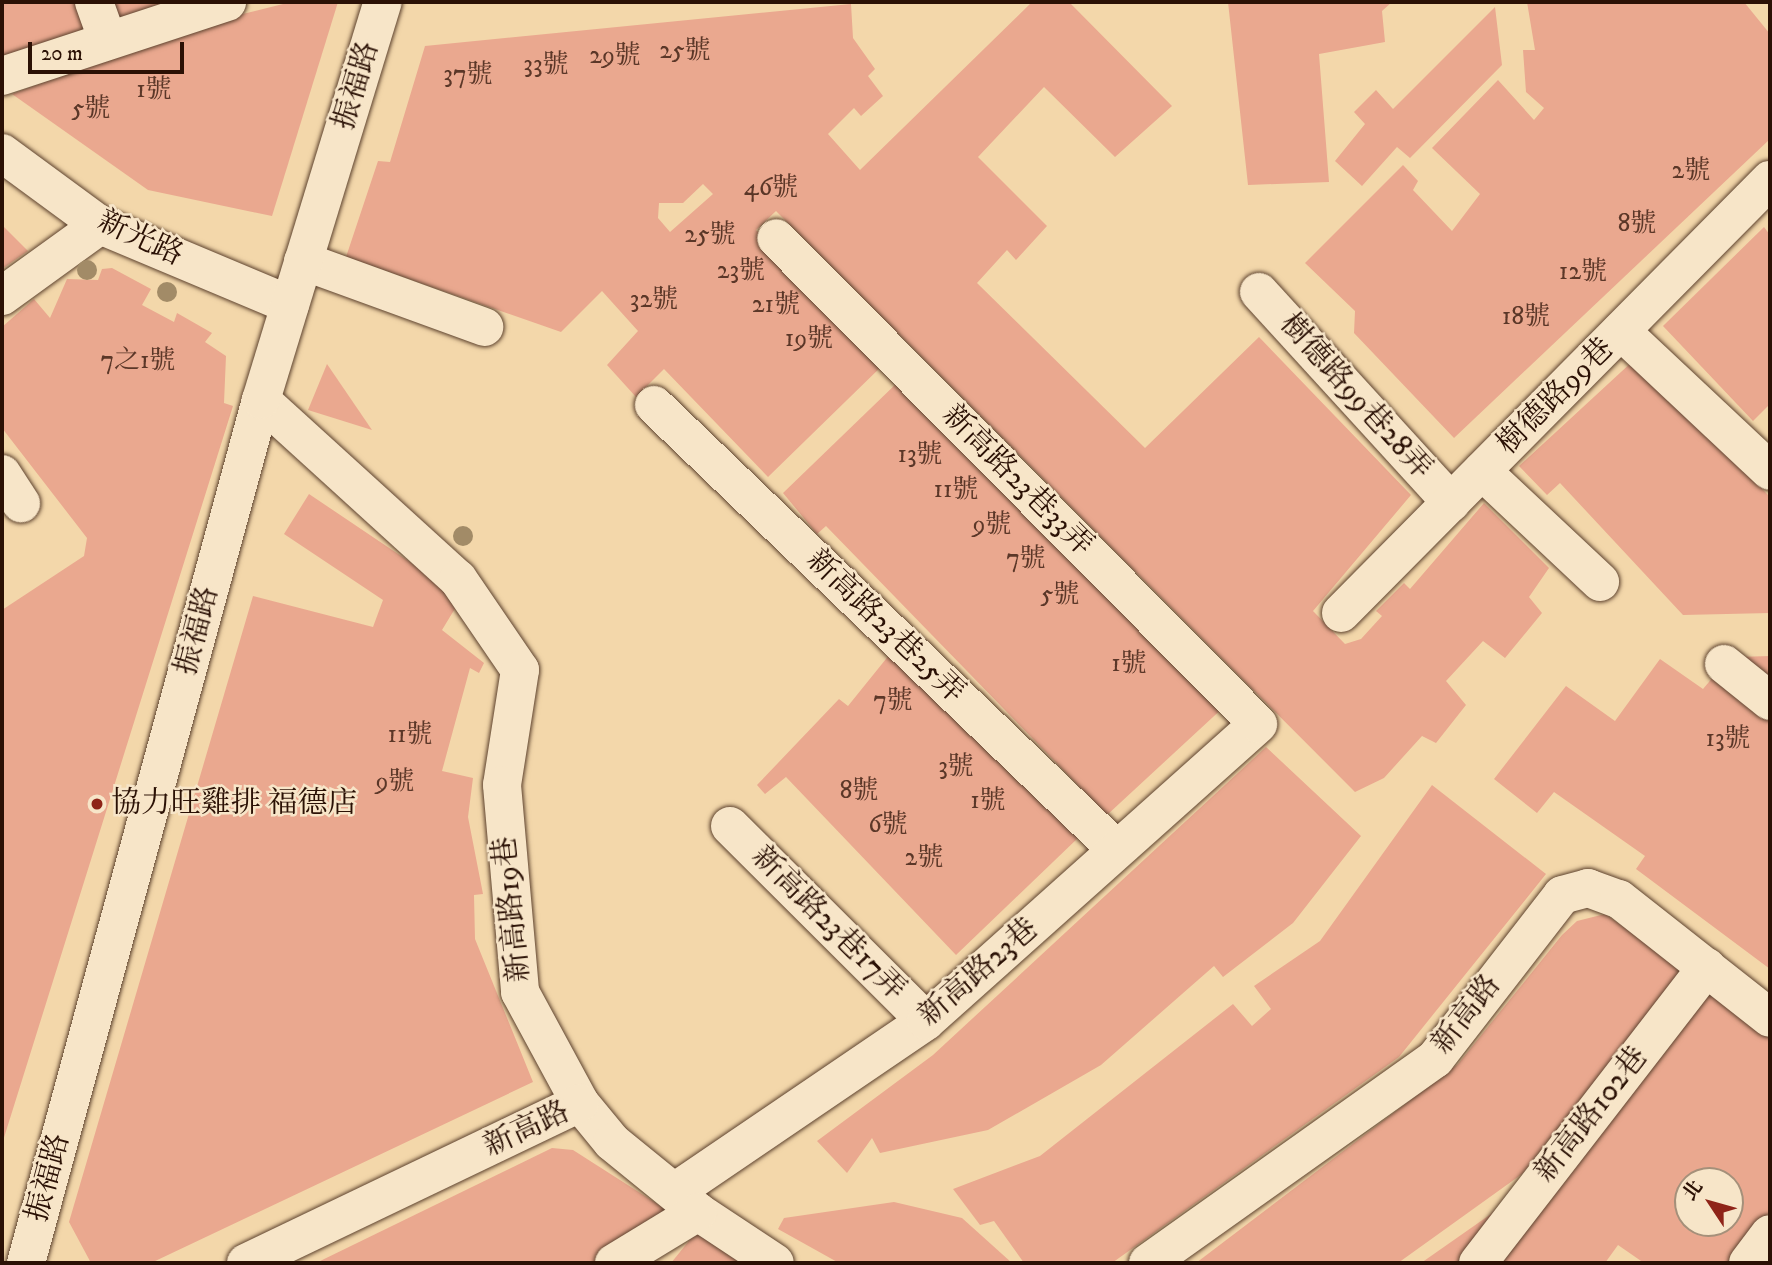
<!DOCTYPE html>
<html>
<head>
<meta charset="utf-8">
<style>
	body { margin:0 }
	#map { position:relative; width:1772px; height:1265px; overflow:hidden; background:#f3d7aa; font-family:"IM FELL DW Pica","Noto Serif TC",serif }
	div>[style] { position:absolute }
	.building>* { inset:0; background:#eaa88f }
	.roads { filter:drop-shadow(0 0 2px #5d422e) drop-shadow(0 0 2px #5d422e) }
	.minor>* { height:38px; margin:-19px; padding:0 19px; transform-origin:19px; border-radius:19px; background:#f7e5c8 }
	.trees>* { width:20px; height:20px; margin:-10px; border-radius:50%; background:#a28b67 }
	.dots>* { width:19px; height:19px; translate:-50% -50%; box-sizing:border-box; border:4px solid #f7e5c8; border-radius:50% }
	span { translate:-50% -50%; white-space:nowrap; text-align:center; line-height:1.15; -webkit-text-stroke:5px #f7e5c8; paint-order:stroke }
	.number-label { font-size:26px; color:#5b3728 }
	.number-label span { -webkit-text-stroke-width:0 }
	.street-label { font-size:30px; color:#2b1105 }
	.poi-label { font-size:30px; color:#2b1105 }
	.left { translate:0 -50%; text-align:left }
	.frame { position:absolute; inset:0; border:4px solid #2b1105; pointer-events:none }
	.north { position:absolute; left:1674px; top:1167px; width:70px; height:70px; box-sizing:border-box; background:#f7e5c8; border:2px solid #a5907a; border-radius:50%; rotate:306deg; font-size:19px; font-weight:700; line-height:28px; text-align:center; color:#2b1105 }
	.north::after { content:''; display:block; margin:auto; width:24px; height:32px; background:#8f2418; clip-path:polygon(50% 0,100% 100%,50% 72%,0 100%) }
	.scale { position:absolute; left:28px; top:42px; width:156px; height:32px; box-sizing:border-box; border:4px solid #2b1105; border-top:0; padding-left:9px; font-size:21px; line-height:24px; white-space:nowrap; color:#2b1105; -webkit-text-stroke:5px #f7e5c8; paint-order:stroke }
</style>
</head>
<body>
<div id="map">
	<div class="building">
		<i style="clip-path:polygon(2px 2px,78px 2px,91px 40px,2px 68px)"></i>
		<i style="clip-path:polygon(102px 2px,187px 2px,111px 31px)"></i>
		<i style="clip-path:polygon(291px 2px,338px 2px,272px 216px,148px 190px,12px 94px,190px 27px)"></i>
		<i style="clip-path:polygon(evenodd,1032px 2px,1069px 2px,1172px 106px,1115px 157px,1044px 87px,978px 157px,1047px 226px,1016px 260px,1007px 250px,977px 283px,1145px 448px,1259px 337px,1411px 495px,1313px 611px,1345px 644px,1361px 639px,1382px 616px,1376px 611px,1404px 583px,1410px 589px,1484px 503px,1549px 568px,1529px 597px,1542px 613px,1505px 658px,1483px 641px,1446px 681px,1466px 705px,1436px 743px,1422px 736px,1384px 778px,1355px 792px,776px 211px,756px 230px,886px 362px,768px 477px,664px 369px,636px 397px,607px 365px,638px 331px,602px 291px,561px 332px,346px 257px,378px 161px,390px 162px,425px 46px,851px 4px,853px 38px,875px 69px,868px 76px,883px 96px,861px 116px,854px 108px,828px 134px,860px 170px,1032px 2px,703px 184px,713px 194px,670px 232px,658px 218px,659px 203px,683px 203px,703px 184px)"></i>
		<i style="clip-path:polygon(1228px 2px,1392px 2px,1382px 11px,1385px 42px,1319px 54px,1329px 182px,1248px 185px)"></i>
		<i style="clip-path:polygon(1527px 2px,1744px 2px,1770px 34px,1770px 139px,1454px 438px,1354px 333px,1355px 311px,1305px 263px,1403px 165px,1418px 181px,1413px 190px,1452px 231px,1480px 194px,1432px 148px,1498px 80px,1534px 120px,1544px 108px,1526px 92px,1523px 50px,1535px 50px)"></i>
		<i style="clip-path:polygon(1495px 7px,1502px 65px,1410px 158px,1397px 147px,1362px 186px,1335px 161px,1365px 124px,1354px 112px,1376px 90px,1393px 109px)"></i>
		<i style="clip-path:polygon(2px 225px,28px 251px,2px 269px)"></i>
		<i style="clip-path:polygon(1764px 227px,1770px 235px,1770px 404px,1753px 421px,1663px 326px)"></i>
		<i style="clip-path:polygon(112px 268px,151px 289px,142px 305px,174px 322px,177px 313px,212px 333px,205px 342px,226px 356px,224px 403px,233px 406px,2px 1144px,2px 610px,84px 556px,87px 538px,2px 428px,2px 327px,34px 299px,50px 318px,67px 279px,98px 280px,102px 269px)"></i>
		<i style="clip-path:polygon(1634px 360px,1770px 497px,1770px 613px,1683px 615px,1560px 483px,1547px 495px,1519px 466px)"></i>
		<i style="clip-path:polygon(327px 364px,372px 430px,308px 410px)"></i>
		<i style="clip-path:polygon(899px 381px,1226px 705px,1107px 815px,826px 526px,817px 534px,783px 493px)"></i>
		<i style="clip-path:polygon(309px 494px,462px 597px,442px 630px,484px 663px,479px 673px,470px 668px,442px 771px,473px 778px,468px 817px,483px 894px,474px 895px,475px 939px,533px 1082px,151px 1263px,91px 1263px,69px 1222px,253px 596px,373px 627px,383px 600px,284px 534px)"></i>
		<i style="clip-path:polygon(894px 649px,1078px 838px,956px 955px,786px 777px,765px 794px,757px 785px,839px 699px,848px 706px)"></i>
		<i style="clip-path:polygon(1770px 656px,1770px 683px,1737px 657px)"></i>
		<i style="clip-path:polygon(1660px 659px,1703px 689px,1714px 676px,1770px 720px,1770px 969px,1636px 869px,1645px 856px,1554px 792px,1537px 813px,1494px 779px,1566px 686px,1615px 721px)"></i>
		<i style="clip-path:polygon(1266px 747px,1361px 836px,1293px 923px,1223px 977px,1214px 966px,1101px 1065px,988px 1130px,880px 1153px,872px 1138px,847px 1173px,817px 1141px,933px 1055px)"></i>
		<i style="clip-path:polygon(1432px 785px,1546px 874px,1399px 1057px,1112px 1263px,1024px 1263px,994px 1221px,980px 1225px,953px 1189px,1040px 1156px,1233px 1004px,1252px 1026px,1271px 1009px,1254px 986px,1320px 941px)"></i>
		<i style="clip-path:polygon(1605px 914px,1683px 969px,1522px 1174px,1398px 1263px,1196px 1263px,1458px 1064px,1562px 935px,1577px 921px)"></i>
		<i style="clip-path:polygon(evenodd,1706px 987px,1770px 1039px,1770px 1211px,1729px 1263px,1644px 1263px,1618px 1245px,1605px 1263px,1493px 1263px,1706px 987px,1688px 1181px,1730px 1181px,1730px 1223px,1688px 1223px,1688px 1181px)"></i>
		<i style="clip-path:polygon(552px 1148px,573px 1150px,670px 1212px,595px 1263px,316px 1263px)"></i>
		<i style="clip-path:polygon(1511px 1200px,1462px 1263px,1421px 1263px)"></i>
		<i style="clip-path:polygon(894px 1202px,962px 1218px,1012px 1263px,839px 1263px,778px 1229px,784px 1218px)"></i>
		<i style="clip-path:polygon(697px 1231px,740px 1263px,671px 1263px)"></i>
	</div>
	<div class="roads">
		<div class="minor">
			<i style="left:94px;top:2px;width:41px;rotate:70.3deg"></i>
			<i style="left:2px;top:76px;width:237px;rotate:-18.2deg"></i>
			<i style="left:2px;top:153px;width:122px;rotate:36.3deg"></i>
			<i style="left:100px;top:225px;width:206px;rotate:22.8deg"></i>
			<i style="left:303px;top:261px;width:193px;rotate:20deg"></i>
			<i style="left:1259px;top:292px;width:285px;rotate:47.6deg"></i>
			<i style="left:2px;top:296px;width:121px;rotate:-35.9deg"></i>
			<i style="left:1621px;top:331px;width:204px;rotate:43.2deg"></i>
			<i style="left:261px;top:400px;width:266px;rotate:42.3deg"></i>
			<i style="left:458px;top:579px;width:110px;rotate:55.7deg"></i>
			<i style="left:520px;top:670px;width:116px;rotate:98.9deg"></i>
			<i style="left:502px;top:785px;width:208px;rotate:85deg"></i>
			<i style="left:520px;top:992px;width:126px;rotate:61.6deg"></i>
			<i style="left:580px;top:1103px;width:50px;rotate:50.6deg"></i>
			<i style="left:612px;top:1142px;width:111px;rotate:39.1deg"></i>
			<i style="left:698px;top:1212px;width:92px;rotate:33.5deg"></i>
			<i style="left:654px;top:405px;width:642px;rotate:43.86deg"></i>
			<i style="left:1482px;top:471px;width:162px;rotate:43.2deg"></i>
			<i style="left:2px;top:474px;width:35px;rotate:57deg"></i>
			<i style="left:1341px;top:613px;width:610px;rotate:-45.27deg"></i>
			<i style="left:1724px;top:664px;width:59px;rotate:38.8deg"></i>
			<i style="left:730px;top:826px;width:276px;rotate:44.9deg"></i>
			<i style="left:676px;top:1191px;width:302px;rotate:-34.2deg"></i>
			<i style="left:926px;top:1021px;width:445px;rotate:-41.8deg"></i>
			<i style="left:1258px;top:724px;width:684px;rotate:-134.76deg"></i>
			<i style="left:26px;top:1263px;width:894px;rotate:-74.77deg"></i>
			<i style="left:261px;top:400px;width:416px;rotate:-73deg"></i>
			<i style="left:246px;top:1263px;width:370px;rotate:-25.6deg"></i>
			<i style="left:614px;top:1263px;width:98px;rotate:-31.3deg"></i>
			<i style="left:1148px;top:1263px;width:352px;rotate:-35.4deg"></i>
			<i style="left:1435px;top:1059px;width:207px;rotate:-52.2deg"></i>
			<i style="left:1562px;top:895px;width:27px;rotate:-15deg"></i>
			<i style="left:1588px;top:888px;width:33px;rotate:20deg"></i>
			<i style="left:1619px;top:899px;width:192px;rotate:38.2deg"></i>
			<i style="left:1478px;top:1263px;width:374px;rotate:-52.3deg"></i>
			<i style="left:1748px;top:1263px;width:36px;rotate:-53deg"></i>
		</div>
	</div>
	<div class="trees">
		<i style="left:87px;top:270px"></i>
		<i style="left:167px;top:292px"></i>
		<i style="left:463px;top:536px"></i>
	</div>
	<div class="dots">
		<i style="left:97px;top:804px;background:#8f2418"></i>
	</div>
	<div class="number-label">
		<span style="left:685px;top:51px">25號</span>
		<span style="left:615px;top:56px">29號</span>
		<span style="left:546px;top:65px">33號</span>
		<span style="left:468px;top:75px">37號</span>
		<span style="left:154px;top:90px">1號</span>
		<span style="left:91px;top:109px">5號</span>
		<span style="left:1691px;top:171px">2號</span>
		<span style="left:771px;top:188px">46號</span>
		<span style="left:1637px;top:224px">8號</span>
		<span style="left:710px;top:235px">25號</span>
		<span style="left:741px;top:271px">23號</span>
		<span style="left:1583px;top:272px">12號</span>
		<span style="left:654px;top:300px">32號</span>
		<span style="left:776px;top:305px">21號</span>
		<span style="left:1526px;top:317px">18號</span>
		<span style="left:809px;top:339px">19號</span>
		<span style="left:138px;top:361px">7之1號</span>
		<span style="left:920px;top:455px">13號</span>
		<span style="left:956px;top:490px">11號</span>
		<span style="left:992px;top:525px">9號</span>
		<span style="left:1026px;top:559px">7號</span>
		<span style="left:1060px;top:595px">5號</span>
		<span style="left:1129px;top:664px">1號</span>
		<span style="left:893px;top:701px">7號</span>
		<span style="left:410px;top:735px">11號</span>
		<span style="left:1728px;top:739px">13號</span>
		<span style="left:956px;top:767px">3號</span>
		<span style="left:395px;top:782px">9號</span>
		<span style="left:859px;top:791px">8號</span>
		<span style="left:988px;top:801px">1號</span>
		<span style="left:888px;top:825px">6號</span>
		<span style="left:924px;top:858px">2號</span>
	</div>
	<div class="street-label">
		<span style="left:357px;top:86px;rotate:-73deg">振福路</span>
		<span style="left:140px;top:239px;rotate:25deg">新光路</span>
		<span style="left:1355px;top:397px;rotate:48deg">樹德路99巷28弄</span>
		<span style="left:1556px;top:397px;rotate:-45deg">樹德路99巷</span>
		<span style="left:1017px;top:481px;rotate:45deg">新高路23巷33弄</span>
		<span style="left:885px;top:627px;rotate:44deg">新高路23巷25弄</span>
		<span style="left:198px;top:631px;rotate:-75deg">振福路</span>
		<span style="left:513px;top:909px;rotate:-96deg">新高路19巷</span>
		<span style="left:828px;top:924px;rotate:45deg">新高路23巷17弄</span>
		<span style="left:979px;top:973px;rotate:-41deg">新高路23巷</span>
		<span style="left:1467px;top:1015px;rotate:-52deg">新高路</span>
		<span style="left:1592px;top:1115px;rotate:-52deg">新高路102巷</span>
		<span style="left:527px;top:1130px;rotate:-25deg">新高路</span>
		<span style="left:49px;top:1178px;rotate:-75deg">振福路</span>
	</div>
	<div class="poi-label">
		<span class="left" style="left:111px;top:804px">協力旺雞排 福德店</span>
	</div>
	<div class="frame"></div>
	<div class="north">北</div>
	<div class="scale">20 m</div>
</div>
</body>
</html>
